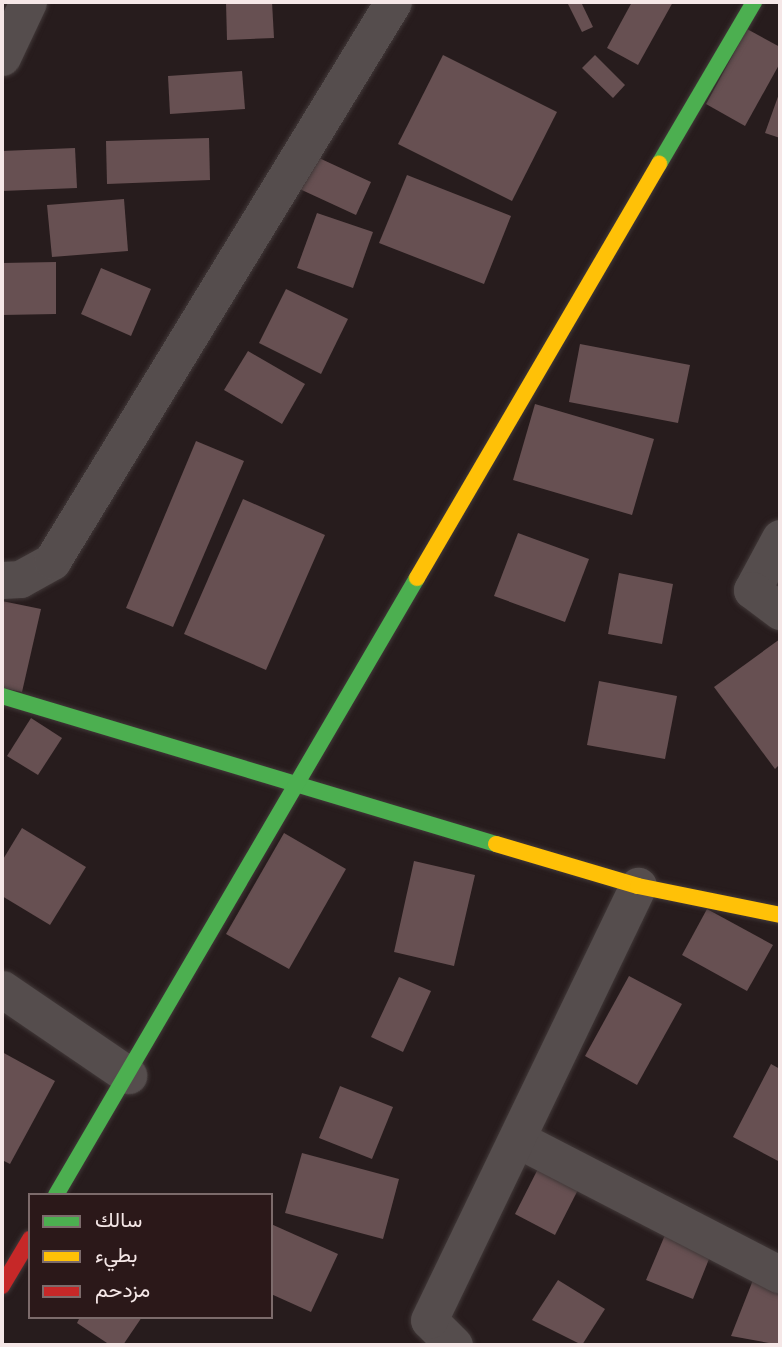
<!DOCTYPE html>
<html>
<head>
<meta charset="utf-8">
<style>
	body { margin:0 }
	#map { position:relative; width:782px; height:1347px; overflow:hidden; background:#271c1d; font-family:"Alegreya Sans",Vazirmatn,sans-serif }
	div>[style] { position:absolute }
	.building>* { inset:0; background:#675052 }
	.roads { filter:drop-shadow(0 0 2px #413838) drop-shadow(0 0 2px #413838) }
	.street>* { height:37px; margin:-18.5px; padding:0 18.5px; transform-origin:18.5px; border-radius:18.5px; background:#554d4d }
	.fast>* { height:16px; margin:-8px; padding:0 8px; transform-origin:8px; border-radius:8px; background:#4caf50 }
	.slow>* { height:16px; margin:-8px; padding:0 8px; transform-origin:8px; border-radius:8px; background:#ffc107 }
	.jam>* { height:16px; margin:-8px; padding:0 8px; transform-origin:8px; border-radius:8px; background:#c62828 }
	span { translate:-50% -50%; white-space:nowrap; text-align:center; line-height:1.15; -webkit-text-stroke:5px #2b1819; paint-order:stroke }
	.frame { position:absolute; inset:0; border:4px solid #f5e7e7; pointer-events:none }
	.legend { position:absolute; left:28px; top:1193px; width:245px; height:126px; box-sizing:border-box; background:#2b1819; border:2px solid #7c6b6b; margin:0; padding:9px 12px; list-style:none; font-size:21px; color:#f5e7e7 }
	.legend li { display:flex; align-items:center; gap:14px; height:35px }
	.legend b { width:35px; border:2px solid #7c6b6b }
</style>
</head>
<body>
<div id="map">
	<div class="building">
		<i style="clip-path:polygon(226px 2px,272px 2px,274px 38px,227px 40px)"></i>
		<i style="clip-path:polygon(567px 2px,581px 2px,593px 27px,582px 32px)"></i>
		<i style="clip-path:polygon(632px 2px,673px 2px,638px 65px,607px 48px)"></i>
		<i style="clip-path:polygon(747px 29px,780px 47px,780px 63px,745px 126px,706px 104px)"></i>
		<i style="clip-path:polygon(443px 55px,557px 112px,512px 201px,398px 144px)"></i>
		<i style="clip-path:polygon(595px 55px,625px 85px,613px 98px,582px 68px)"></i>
		<i style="clip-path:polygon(242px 71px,245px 109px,170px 114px,168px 76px)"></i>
		<i style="clip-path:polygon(780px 91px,780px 138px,765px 133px)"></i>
		<i style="clip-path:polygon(209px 138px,210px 180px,107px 184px,106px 141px)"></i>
		<i style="clip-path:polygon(75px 148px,77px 188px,2px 191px,2px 151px)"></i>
		<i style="clip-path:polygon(306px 152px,371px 182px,356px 215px,291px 185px)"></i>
		<i style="clip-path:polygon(407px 175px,511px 216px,484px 284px,379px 243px)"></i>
		<i style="clip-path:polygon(124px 199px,128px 251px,52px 257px,47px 205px)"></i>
		<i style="clip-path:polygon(317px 213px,373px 232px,353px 288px,297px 268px)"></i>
		<i style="clip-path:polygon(56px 262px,56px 314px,2px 315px,2px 263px)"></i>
		<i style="clip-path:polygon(101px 268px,151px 289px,131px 336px,81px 314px)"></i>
		<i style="clip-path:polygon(286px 289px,348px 319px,321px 374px,259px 343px)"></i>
		<i style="clip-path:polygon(580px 344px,690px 365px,678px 423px,569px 402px)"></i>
		<i style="clip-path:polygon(248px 351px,305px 384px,282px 424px,224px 390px)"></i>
		<i style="clip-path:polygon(535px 404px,654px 439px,632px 515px,513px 480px)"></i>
		<i style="clip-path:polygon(196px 441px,244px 461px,173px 627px,126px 608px)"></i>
		<i style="clip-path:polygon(243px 499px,325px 535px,266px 670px,184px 634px)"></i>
		<i style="clip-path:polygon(518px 533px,589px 559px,565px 622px,494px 596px)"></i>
		<i style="clip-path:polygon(619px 573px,673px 584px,662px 644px,608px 634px)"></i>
		<i style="clip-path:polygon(2px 601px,41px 609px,22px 692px,2px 688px)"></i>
		<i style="clip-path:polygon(780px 639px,780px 764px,775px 769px,714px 687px)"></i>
		<i style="clip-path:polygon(599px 681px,677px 696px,665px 759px,587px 745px)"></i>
		<i style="clip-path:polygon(31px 718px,62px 738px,38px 775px,7px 756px)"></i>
		<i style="clip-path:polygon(22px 828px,86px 867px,50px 925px,2px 896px,2px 861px)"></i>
		<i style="clip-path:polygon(284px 833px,346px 869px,289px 969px,226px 934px)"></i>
		<i style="clip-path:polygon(414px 861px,475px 875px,454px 966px,394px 952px)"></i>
		<i style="clip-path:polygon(707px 909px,773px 945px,747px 991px,682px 955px)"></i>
		<i style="clip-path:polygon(629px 976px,682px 1004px,637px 1085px,585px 1056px)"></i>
		<i style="clip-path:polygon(399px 977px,431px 991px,403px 1052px,371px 1037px)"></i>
		<i style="clip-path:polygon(2px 1052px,55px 1081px,10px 1164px,2px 1160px)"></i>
		<i style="clip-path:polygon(771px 1064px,780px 1069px,780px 1162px,733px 1137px)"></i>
		<i style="clip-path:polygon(340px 1086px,393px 1107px,372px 1159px,319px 1138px)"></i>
		<i style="clip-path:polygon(302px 1153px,399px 1179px,383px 1239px,285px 1213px)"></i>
		<i style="clip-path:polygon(544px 1157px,584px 1178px,555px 1235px,515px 1214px)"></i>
		<i style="clip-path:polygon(673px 1216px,719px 1234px,693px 1299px,646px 1280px)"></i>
		<i style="clip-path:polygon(271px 1224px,338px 1254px,311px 1312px,271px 1294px)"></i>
		<i style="clip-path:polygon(558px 1280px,605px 1309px,582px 1345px,532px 1320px)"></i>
		<i style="clip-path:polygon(753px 1280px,780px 1291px,780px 1345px,731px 1336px)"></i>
		<i style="clip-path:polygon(80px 1317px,142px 1317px,123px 1345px,110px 1345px,77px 1323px)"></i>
	</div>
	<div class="roads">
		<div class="street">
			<i style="left:2px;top:57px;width:61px;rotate:-64.7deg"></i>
			<i style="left:780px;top:538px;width:59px;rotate:118.3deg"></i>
			<i style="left:752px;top:590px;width:35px;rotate:37deg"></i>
			<i style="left:2px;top:580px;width:18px;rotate:-3deg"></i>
			<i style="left:20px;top:579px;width:37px;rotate:-29deg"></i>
			<i style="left:52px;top:561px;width:655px;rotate:-58.62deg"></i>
			<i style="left:2px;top:989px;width:153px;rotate:34.3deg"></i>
			<i style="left:517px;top:1139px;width:296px;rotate:27.3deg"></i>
			<i style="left:454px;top:1345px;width:35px;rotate:-135deg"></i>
			<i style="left:429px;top:1320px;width:482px;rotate:-64.3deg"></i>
		</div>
		<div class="fast">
			<i style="left:659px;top:164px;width:188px;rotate:-59.6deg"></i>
			<i style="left:2px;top:696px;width:516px;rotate:16.68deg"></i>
			<i style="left:56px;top:1195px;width:715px;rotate:-59.67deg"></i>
		</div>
		<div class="slow">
			<i style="left:417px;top:578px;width:480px;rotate:-59.7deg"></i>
			<i style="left:496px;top:844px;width:148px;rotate:16.5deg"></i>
			<i style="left:638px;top:886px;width:145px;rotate:11.5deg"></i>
		</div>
		<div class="jam">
			<i style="left:2px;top:1286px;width:55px;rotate:-59.2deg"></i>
		</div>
	</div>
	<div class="frame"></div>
	<ul class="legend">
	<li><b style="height:9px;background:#4caf50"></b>سالك</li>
	<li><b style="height:9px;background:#ffc107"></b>بطيء</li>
	<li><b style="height:9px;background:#c62828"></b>مزدحم</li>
	</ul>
</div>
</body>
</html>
